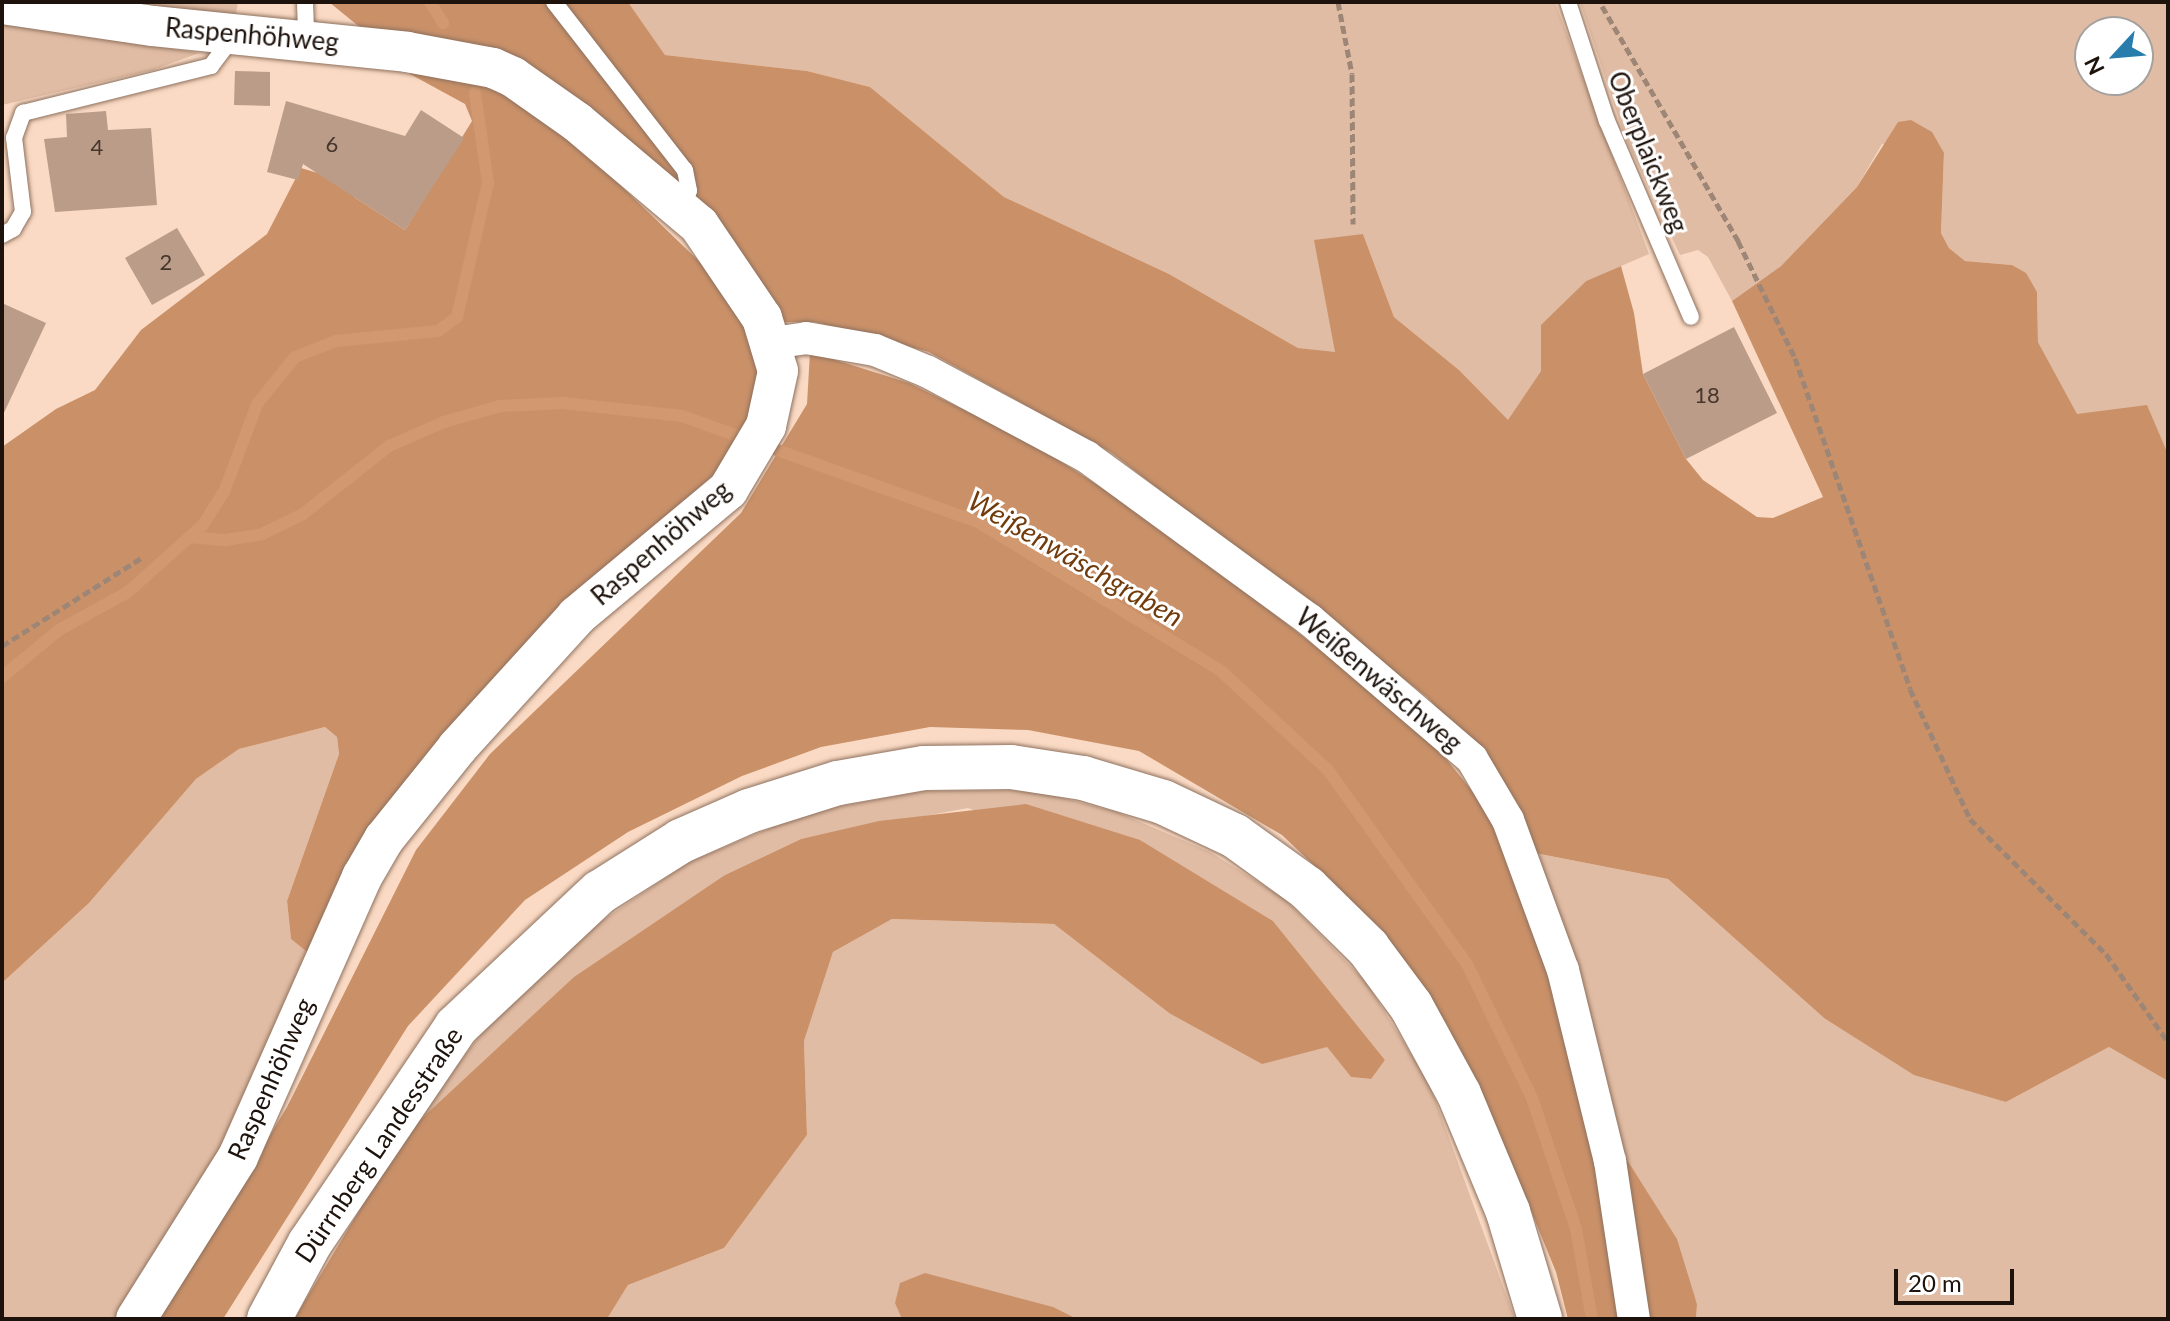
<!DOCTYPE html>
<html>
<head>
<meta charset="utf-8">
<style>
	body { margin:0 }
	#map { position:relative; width:2170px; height:1321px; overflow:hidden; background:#fadac4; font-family:Lato,sans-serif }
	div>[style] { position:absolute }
	.green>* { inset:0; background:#e1bca4 }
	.forest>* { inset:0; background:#ca9169 }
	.stream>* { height:12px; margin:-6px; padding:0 6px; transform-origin:6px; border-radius:6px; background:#d29970 }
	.building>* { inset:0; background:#bb9c88 }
	.path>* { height:5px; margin-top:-2.5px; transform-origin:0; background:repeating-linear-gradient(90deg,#9d8676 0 8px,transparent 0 12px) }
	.roads { filter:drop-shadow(0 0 2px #8e715e) drop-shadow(0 0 2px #8e715e) }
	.service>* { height:16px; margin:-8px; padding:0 8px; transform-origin:8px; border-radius:8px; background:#fff }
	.minor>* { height:32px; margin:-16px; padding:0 16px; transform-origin:16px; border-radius:16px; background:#fff }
	.tertiary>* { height:40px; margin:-20px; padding:0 20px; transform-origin:20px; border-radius:20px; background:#fff }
	.secondary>* { height:44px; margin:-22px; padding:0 22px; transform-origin:22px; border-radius:22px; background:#fff }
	span { translate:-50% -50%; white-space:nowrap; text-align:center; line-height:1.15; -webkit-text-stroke:6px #fff; paint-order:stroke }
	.number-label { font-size:22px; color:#45352b }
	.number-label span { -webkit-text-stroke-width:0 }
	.street-label { font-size:26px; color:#1e130c }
	.water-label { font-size:28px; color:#713b0b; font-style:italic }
	.frame { position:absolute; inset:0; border:4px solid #1e130c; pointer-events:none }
	.north { position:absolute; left:2074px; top:16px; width:80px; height:80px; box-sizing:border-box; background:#fff; border:2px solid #a5a19e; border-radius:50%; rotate:244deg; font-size:22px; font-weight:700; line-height:32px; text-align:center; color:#1e130c }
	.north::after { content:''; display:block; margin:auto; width:28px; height:36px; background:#297dad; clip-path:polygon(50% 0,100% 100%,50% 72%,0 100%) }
	.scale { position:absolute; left:1894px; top:1269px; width:120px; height:36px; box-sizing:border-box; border:4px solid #1e130c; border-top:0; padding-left:10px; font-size:24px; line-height:28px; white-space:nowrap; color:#1e130c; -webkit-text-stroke:6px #fff; paint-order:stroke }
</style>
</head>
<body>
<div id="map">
	<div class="green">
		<i style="clip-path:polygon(81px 2px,238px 2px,234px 24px)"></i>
		<i style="clip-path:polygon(628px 2px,1555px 2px,1649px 254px,1586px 281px,1542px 325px,1541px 371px,1508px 421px,1459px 370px,1394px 317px,1363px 234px,1335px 353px,1298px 348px,1169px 274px,1004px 197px,870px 87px,807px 71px,665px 55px)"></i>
		<i style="clip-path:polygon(evenodd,1580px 2px,2168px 2px,2168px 454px,2147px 406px,2077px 415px,2038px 342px,2037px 292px,2012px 265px,1965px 261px,1949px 248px,1941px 233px,1944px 153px,1882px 144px,1857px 187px,1781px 266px,1732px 301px,1708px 257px,1698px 250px,1680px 255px,1625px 137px,1580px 2px,2090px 32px,2138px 32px,2138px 80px,2090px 80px,2090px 32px)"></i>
		<i style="clip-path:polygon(2px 23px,52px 30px,199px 53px,153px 70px,2px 105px)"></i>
		<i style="clip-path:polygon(325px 727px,337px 737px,339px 754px,287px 901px,291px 939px,307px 952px,225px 1151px,135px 1297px,114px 1318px,2px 1319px,2px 983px,89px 903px,196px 779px,239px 749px)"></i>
		<i style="clip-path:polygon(1033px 790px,1117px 812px,1210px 852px,1285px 899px,1366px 982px,1429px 1083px,1515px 1319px,607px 1319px,628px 1285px,724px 1248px,807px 1135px,804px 1041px,833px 952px,892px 919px,1054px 924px,1169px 1013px,1327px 1047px,1351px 1077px,1370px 1079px,1385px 1060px,1273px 921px,968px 808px,801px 839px,725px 875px,406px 1133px,490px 1022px,584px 933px,689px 862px,809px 812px,922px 791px)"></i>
		<i style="clip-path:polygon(1535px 853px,1668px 879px,1824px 1018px,2006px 1102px,2109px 1047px,2168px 1081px,2168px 1319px,1696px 1319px,1697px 1303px,1617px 1144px)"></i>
	</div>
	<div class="forest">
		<i style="clip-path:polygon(329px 2px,628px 2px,665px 55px,807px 71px,870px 87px,1004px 197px,1169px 274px,1298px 348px,1335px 352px,1314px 240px,1363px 234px,1394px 317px,1459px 370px,1508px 420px,1541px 371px,1541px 325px,1586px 281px,1621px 266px,1634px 313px,1643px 374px,1686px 459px,1703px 480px,1757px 517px,1773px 518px,1823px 497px,1732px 301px,1781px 266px,1857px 187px,1898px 122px,1911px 120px,1932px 132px,1944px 153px,1941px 233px,1949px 248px,1965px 261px,2012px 265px,2026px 273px,2037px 292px,2038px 342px,2077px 414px,2147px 405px,2168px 454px,2168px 1081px,2109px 1047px,2006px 1102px,1914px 1075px,1824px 1018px,1668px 879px,1535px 853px,1497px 772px,1427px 697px,1112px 453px,929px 352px,815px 322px,781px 322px,556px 123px,709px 271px,745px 323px,758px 377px,754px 413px,716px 473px,558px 610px,407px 779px,338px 883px,307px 952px,291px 939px,287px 901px,339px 754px,337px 737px,325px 727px,239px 749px,196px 779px,89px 903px,2px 983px,2px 447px,56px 409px,95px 390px,141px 330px,267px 234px,301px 168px,361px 186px,354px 197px,405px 230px,472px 121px,465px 104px,410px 74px,411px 37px,362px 29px)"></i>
		<i style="clip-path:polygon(810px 352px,909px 383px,1032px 443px,1172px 533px,1425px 733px,1481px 802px,1509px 860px,1550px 975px,1599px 1152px,1621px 1319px,1568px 1319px,1556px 1272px,1510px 1159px,1446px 1023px,1381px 929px,1282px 835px,1139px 751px,1028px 730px,930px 727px,821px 747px,742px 776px,628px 832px,525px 900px,408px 1026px,223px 1319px,159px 1319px,287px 1107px,416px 850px,490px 754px,741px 513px,807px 404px)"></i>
		<i style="clip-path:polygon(1026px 804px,1140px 840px,1273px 921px,1385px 1060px,1371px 1079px,1351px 1077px,1327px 1047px,1262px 1064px,1169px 1013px,1054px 924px,892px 919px,833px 952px,804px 1041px,807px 1135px,724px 1248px,628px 1285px,607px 1319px,294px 1319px,406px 1133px,574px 977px,725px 875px,801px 839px,879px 821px)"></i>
		<i style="clip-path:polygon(1617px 1144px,1677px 1239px,1697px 1304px,1696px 1319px,1643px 1319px)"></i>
		<i style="clip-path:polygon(925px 1273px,1053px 1307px,1077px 1319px,902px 1319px,895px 1303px,900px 1283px)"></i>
	</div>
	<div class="stream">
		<i style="left:430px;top:2px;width:25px;rotate:58deg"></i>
		<i style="left:189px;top:537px;width:37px;rotate:5deg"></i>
		<i style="left:226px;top:540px;width:36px;rotate:-9deg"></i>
		<i style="left:262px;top:534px;width:46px;rotate:-26deg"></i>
		<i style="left:303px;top:514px;width:110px;rotate:-38.3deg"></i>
		<i style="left:389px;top:446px;width:60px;rotate:-23.6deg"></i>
		<i style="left:444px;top:422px;width:58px;rotate:-15.9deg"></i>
		<i style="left:500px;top:406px;width:63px;rotate:-2.7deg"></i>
		<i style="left:563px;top:403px;width:120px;rotate:6.2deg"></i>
		<i style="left:682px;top:416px;width:314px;rotate:19.7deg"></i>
		<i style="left:978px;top:522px;width:285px;rotate:31.5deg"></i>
		<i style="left:1221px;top:671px;width:146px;rotate:42.8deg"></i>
		<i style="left:1328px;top:770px;width:239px;rotate:54.4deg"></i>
		<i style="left:1467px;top:964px;width:149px;rotate:64.1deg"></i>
		<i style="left:1532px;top:1098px;width:138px;rotate:71.4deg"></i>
		<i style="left:1576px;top:1229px;width:91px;rotate:79.9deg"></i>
		<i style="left:2px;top:677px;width:74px;rotate:-39.5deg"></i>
		<i style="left:59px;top:630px;width:79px;rotate:-28.8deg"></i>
		<i style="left:128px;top:592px;width:101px;rotate:-41.8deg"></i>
		<i style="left:203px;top:525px;width:39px;rotate:-58deg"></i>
		<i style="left:224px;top:492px;width:94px;rotate:-69.4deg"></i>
		<i style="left:257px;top:404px;width:60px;rotate:-51deg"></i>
		<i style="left:295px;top:357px;width:44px;rotate:-21.3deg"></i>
		<i style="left:336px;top:341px;width:102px;rotate:-5.6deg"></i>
		<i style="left:438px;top:331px;width:24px;rotate:-36deg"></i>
		<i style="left:457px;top:317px;width:138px;rotate:-77deg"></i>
		<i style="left:488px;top:183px;width:91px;rotate:-98.2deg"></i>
	</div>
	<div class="building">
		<i style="clip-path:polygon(235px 71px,270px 72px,270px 106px,234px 105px)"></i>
		<i style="clip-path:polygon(286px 101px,405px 136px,421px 110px,464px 138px,405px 230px,303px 164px,298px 180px,267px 172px)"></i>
		<i style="clip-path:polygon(106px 111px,108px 130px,151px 128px,157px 205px,55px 212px,44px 139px,67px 137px,66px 114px)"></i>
		<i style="clip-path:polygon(177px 228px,205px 275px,152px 305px,125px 258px)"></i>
		<i style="clip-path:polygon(2px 303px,46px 323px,2px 417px)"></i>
		<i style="clip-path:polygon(1734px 327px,1777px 413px,1686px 459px,1643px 374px)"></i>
	</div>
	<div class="path">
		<i style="left:1338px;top:2px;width:73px;rotate:79deg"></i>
		<i style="left:1352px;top:74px;width:150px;rotate:89.6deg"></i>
		<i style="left:1602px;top:6px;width:272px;rotate:59.9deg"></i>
		<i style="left:1738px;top:241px;width:130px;rotate:64deg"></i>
		<i style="left:1795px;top:358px;width:350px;rotate:70.8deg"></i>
		<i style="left:1910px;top:689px;width:143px;rotate:65.2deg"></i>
		<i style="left:1970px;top:819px;width:192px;rotate:44.8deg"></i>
		<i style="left:2106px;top:954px;width:108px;rotate:54.8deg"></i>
		<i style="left:2px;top:646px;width:165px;rotate:-32.3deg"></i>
	</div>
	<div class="roads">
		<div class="service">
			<i style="left:305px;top:2px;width:37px;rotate:88deg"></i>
			<i style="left:554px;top:2px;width:213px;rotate:52.1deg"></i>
			<i style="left:685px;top:170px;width:21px;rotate:79deg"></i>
			<i style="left:689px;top:191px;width:18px;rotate:119deg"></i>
			<i style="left:1568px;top:2px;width:125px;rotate:71.9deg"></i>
			<i style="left:1607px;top:121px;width:213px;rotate:66.8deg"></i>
			<i style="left:2px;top:235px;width:13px;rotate:-29deg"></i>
			<i style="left:13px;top:229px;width:20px;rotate:-60deg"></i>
			<i style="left:23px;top:212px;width:75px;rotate:-96.9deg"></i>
			<i style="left:14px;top:138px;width:27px;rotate:-70deg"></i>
			<i style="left:23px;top:113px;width:194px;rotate:-14deg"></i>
			<i style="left:211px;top:66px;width:39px;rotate:-53deg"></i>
		</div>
		<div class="minor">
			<i style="left:772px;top:343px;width:34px;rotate:-8deg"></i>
			<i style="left:806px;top:338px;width:70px;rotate:9.9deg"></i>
			<i style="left:875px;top:350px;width:57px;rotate:22.5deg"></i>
			<i style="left:928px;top:372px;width:180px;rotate:28.1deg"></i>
			<i style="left:1087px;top:457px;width:276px;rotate:36.2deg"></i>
			<i style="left:1310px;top:620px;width:213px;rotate:40.6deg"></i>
			<i style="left:1472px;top:759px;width:71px;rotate:59.5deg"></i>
			<i style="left:1508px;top:820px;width:160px;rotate:69.9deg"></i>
			<i style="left:1563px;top:970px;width:197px;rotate:76.2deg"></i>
			<i style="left:1610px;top:1161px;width:160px;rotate:81.4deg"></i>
		</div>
		<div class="tertiary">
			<i style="left:2px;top:4px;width:153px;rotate:8.3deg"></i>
			<i style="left:153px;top:26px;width:255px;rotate:5.8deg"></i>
			<i style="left:407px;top:52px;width:87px;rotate:10.5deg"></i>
			<i style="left:493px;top:68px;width:22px;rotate:24deg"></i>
			<i style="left:513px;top:77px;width:78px;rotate:35.1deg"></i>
			<i style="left:577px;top:122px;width:160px;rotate:40.2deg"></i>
			<i style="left:699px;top:225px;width:112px;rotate:55.9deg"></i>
			<i style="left:762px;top:318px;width:55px;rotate:73.2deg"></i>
			<i style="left:778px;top:371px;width:56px;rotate:102.3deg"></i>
			<i style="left:766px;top:426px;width:74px;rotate:120.7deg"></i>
			<i style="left:728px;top:490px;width:197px;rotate:140.2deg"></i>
			<i style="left:577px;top:616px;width:177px;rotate:132.3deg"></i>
			<i style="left:458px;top:747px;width:118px;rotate:128.8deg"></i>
			<i style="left:384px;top:839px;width:44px;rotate:120.1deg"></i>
			<i style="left:362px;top:877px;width:306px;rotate:113.9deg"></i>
			<i style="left:238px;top:1157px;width:191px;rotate:122.2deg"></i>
		</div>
		<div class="secondary">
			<i style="left:269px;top:1319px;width:86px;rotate:-61.7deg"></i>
			<i style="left:310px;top:1243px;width:261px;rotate:-55.9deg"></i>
			<i style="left:456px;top:1027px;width:197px;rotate:-43.2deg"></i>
			<i style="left:600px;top:892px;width:96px;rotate:-32.2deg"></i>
			<i style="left:681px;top:841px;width:74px;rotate:-23.8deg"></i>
			<i style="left:749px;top:811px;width:93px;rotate:-17.5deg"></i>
			<i style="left:838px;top:783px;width:87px;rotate:-9.9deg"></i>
			<i style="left:924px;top:768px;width:87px;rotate:-0.7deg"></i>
			<i style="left:1011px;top:767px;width:73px;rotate:8.7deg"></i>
			<i style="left:1083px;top:778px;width:84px;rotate:16.7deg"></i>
			<i style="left:1163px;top:802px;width:80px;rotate:25.3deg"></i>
			<i style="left:1235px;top:836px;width:89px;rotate:35.8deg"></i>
			<i style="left:1307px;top:888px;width:86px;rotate:44.5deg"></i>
			<i style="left:1368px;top:948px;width:72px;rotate:53.4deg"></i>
			<i style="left:1411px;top:1006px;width:100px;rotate:61.4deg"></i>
			<i style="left:1459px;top:1094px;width:128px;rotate:67.4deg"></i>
			<i style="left:1508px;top:1212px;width:112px;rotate:73.3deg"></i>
		</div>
	</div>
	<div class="number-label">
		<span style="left:332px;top:144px">6</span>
		<span style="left:97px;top:147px">4</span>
		<span style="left:166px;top:262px">2</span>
		<span style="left:1707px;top:395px">18</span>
	</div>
	<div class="street-label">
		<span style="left:252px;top:35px;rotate:5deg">Raspenhöhweg</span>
		<span style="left:1648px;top:152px;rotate:68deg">Oberplaickweg</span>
		<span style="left:661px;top:543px;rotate:-41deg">Raspenhöhweg</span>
		<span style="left:1379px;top:680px;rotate:40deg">Weißenwäschweg</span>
		<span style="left:271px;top:1079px;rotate:-66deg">Raspenhöhweg</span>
		<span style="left:379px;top:1145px;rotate:-56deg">Dürrnberg Landesstraße</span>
	</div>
	<div class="water-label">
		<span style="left:1076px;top:558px;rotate:30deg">Weißenwäschgraben</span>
	</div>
	<div class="frame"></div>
	<div class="north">N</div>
	<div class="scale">20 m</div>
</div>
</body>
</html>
